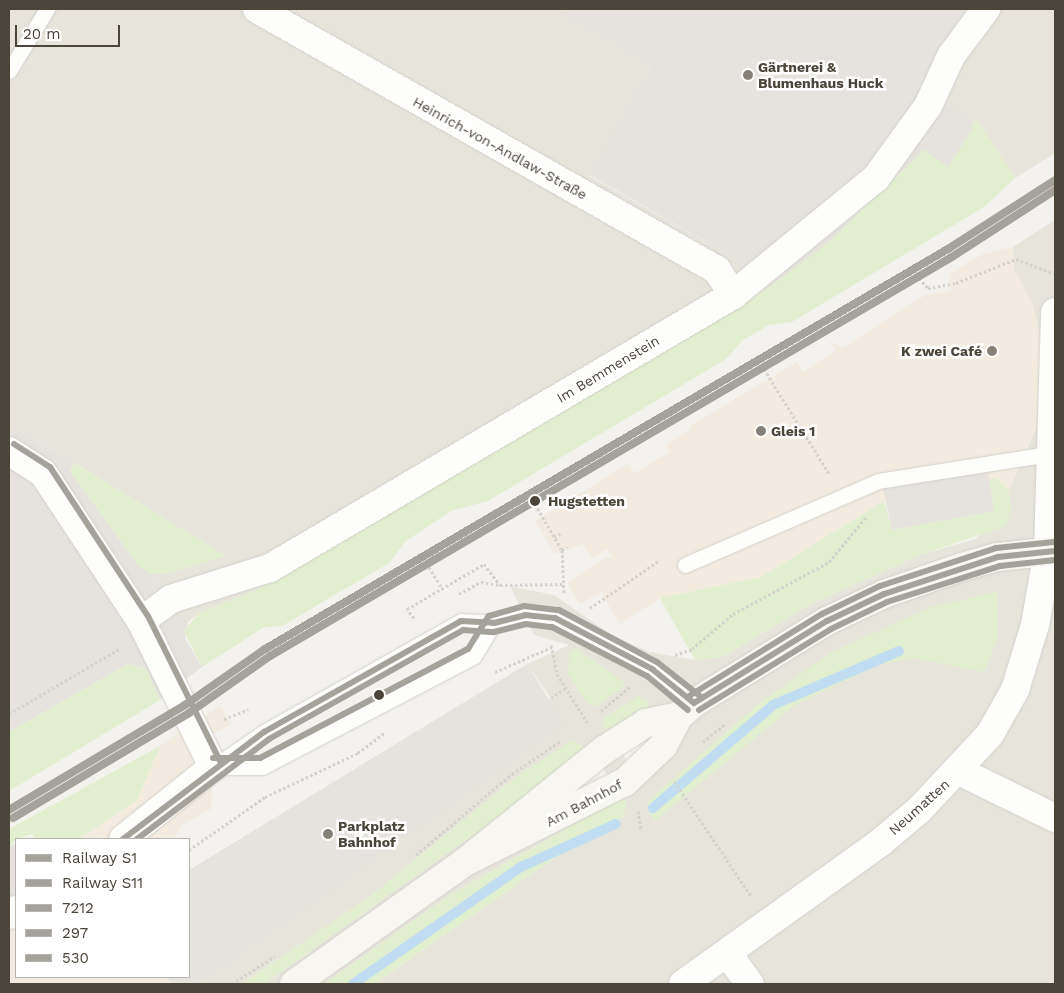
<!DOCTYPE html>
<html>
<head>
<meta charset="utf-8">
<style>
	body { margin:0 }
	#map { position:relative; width:1064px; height:993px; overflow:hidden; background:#f4f2ee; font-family:"Work Sans",sans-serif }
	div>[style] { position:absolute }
	.residential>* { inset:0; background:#e7e4dc }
	.commercial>* { inset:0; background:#f3ebdf }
	.industrial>* { inset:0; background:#e6e2de }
	.green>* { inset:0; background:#e1eecf }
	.parking>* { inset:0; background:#e6e3df }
	.stream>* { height:10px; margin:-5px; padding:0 5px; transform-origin:5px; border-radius:5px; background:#c0ddf1 }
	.path>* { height:3px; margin-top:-1.5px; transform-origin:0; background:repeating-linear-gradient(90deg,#d3d2cc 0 2.5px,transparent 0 5px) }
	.roads { filter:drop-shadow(0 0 1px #d2d0cb) drop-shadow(0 0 1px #d2d0cb) }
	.lane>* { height:15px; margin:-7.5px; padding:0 7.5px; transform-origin:7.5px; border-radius:7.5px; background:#fdfdfc }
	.street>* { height:28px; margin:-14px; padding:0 14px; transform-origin:14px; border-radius:14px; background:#fdfdfc }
	.secondary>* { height:28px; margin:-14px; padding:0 14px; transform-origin:14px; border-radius:14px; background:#f7f6f1 }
	.bus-1>* { height:6px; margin:-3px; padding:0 3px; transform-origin:3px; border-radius:3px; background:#a5a29c }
	.bus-2>* { height:6px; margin:-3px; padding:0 3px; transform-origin:3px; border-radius:3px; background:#a5a29c }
	.bus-3>* { height:6px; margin:-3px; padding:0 3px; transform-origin:3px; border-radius:3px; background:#a5a29c }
	.rail-1>* { height:8px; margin:-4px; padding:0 4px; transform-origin:4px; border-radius:4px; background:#a5a29c }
	.rail-2>* { height:8px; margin:-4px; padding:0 4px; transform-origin:4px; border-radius:4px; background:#a5a29c }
	.dots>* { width:14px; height:14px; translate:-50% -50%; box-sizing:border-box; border:2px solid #fff; border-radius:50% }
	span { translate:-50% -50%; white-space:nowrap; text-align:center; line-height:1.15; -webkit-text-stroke:5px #fff; paint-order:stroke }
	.poi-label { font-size:14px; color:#4b4439; font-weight:700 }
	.left { translate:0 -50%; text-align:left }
	.right { translate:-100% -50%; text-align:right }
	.street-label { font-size:14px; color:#4b4439 }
	.stop-label { font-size:14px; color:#4b4439; font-weight:700 }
	.frame { position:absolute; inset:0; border:10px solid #4b4439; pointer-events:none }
	.legend { position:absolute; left:15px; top:838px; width:175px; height:140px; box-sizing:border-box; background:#fff; border:1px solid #b7b4b0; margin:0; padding:6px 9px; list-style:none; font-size:15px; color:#4b4439 }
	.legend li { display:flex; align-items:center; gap:10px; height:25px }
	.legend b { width:25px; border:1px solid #b7b4b0 }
	.scale { position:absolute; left:15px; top:25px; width:105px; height:22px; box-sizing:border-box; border:2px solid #4b4439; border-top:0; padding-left:6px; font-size:15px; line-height:18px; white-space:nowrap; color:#4b4439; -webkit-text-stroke:4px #fff; paint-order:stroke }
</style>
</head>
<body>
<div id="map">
	<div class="residential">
		<i style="clip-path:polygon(9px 9px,553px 9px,651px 66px,589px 176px,739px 260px,763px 292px,255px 591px,199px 613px,188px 622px,151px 574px,168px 573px,226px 556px,9px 423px)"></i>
		<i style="clip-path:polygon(965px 9px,1055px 9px,1055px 153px,1015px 178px,976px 119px,917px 90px)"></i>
		<i style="clip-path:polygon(evenodd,1055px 220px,1055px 984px,374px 984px,564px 852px,616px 826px,623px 797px,451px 894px,324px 984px,264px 984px,590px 751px,516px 777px,368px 898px,241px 984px,199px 984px,297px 914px,551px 698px,527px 664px,569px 645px,534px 635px,510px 586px,554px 595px,610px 634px,649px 652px,695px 660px,722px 657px,811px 604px,920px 555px,975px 539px,1011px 509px,1009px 491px,1037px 425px,1033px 305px,1014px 270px,1013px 247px,1055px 220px,652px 730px,659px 741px,629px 764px,621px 752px,652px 730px,1055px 220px,601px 766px,609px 778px,540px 809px,601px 766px)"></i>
	</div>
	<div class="commercial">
		<i style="clip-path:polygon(1013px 247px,1014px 270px,1033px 305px,1043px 350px,1037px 425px,1009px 491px,1003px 485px,884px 501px,761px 577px,660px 598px,620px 624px,601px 592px,580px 604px,567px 583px,607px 557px,613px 558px,607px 549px,592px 558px,583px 544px,555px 554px,535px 521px,628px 464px,634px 473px,670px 452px,666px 445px,691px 429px,690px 426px,797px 362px,803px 372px,836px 351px,831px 342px,843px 348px,925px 295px,951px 291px,950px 274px,983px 254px)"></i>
		<i style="clip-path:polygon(220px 706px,232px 724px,200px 741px,213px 767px,211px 809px,183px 824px,174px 839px,78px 839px,137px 800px,160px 746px)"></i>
		<i style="clip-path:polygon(16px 843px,16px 977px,167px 977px,172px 984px,9px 984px,9px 848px)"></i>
	</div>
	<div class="industrial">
		<i style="clip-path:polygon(553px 9px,965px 9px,918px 90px,976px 119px,947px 164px,763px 292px,739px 260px,589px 175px,651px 66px)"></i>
		<i style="clip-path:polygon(9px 423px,74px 463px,70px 471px,138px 565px,151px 574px,188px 622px,185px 638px,202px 667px,160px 700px,146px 669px,128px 664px,9px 732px)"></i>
	</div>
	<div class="green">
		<i style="clip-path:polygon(976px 119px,1015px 178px,984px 207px,792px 322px,769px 325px,743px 340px,726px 359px,488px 501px,451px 511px,406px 541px,389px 563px,282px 626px,264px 627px,202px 667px,184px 631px,199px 613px,255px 591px,763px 292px,829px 242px,925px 149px,947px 164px)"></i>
		<i style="clip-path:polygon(74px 463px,226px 556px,168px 573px,151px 574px,138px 565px,70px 471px)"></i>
		<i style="clip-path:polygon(997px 478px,1009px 491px,1011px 509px,1006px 526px,920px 555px,811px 604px,722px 657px,695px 660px,660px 598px,761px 577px,884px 501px,892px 530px,994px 511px,989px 479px)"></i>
		<i style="clip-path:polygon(997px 592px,998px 638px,984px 672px,914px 658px,878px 665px,795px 705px,655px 821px,647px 808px,648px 801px,759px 703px,832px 652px,931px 607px)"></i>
		<i style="clip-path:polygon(576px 648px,622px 681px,626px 685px,597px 706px,589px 705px,567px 673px,570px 652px)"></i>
		<i style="clip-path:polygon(128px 664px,146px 669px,160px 700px,9px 791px,9px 732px)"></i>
		<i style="clip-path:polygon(639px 696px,649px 701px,649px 706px,608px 737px,602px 719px)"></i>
		<i style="clip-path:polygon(573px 740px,590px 751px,264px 984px,241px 984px,368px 898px,516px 777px)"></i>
		<i style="clip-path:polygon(160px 746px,137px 800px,78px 839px,35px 839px,32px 834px,16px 839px,9px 848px,9px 829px)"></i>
		<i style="clip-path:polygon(623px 797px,627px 805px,623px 817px,615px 822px,617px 825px,564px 852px,374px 984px,324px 984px,451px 894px)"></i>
	</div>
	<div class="parking">
		<i style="clip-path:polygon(953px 114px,973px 128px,948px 167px,927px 152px)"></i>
		<i style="clip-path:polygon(987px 464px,994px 511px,892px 530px,881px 480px)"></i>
		<i style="clip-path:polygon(527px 664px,564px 724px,199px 984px,172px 984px,167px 977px,189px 977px,189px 870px)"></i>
		<i style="clip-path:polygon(16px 843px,16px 910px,9px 915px,9px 848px)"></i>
	</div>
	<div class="stream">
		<i style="left:653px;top:808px;width:158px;rotate:-40.6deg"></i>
		<i style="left:773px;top:705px;width:137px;rotate:-23.2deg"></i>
		<i style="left:353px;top:984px;width:205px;rotate:-34.9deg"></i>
		<i style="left:521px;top:867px;width:104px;rotate:-24.4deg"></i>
	</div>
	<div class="path">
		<i style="left:919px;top:278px;width:13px;rotate:48deg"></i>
		<i style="left:928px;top:288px;width:28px;rotate:-10deg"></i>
		<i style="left:956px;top:283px;width:65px;rotate:-21.8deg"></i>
		<i style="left:1016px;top:259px;width:42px;rotate:21deg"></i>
		<i style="left:764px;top:369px;width:125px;rotate:58.1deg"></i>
		<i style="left:535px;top:504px;width:53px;rotate:59.6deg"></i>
		<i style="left:562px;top:550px;width:44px;rotate:87.4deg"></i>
		<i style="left:554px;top:537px;width:7px;rotate:-27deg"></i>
		<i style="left:562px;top:550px;width:6px;rotate:-31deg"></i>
		<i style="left:429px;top:567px;width:26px;rotate:59deg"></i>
		<i style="left:459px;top:594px;width:25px;rotate:-29deg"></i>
		<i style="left:481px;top:582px;width:19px;rotate:9deg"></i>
		<i style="left:590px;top:608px;width:85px;rotate:-34.4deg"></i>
		<i style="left:414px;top:618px;width:11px;rotate:-128deg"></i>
		<i style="left:407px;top:609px;width:89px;rotate:-30.3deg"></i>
		<i style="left:484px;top:564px;width:26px;rotate:53deg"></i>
		<i style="left:500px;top:585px;width:63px;rotate:-0.9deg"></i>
		<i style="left:551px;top:645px;width:30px;rotate:78deg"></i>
		<i style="left:557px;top:674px;width:57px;rotate:58deg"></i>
		<i style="left:675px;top:655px;width:18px;rotate:-19deg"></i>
		<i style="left:692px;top:649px;width:54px;rotate:-40.5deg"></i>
		<i style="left:733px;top:614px;width:109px;rotate:-28.4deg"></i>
		<i style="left:829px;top:562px;width:60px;rotate:-50.4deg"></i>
		<i style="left:495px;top:672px;width:62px;rotate:-23.7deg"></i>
		<i style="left:551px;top:698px;width:18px;rotate:-34deg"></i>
		<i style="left:601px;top:711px;width:39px;rotate:-40deg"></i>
		<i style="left:9px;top:714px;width:128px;rotate:-30.6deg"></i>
		<i style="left:224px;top:719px;width:26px;rotate:-21deg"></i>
		<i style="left:703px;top:742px;width:28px;rotate:-39deg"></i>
		<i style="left:674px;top:781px;width:138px;rotate:56.2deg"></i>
		<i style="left:638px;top:811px;width:19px;rotate:81deg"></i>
		<i style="left:189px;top:850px;width:93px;rotate:-34.9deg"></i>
		<i style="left:265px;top:797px;width:103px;rotate:-25.3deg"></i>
		<i style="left:358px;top:753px;width:34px;rotate:-37deg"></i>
		<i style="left:416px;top:855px;width:126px;rotate:-40.2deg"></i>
		<i style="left:512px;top:774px;width:60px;rotate:-34.2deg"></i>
		<i style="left:232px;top:984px;width:51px;rotate:-33.1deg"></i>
	</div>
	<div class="roads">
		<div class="lane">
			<i style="left:9px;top:71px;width:73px;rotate:-58.5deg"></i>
			<i style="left:685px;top:565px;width:210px;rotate:-23.5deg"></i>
			<i style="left:878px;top:481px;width:173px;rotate:-9deg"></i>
			<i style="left:213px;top:767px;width:62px;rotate:-34.5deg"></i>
			<i style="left:264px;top:732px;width:226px;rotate:-29.4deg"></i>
			<i style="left:461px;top:621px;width:33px;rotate:3deg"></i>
			<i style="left:494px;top:623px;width:32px;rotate:-14deg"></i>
			<i style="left:525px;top:615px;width:30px;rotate:6deg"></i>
			<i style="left:555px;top:618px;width:110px;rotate:27.7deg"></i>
			<i style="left:652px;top:669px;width:54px;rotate:39deg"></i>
			<i style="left:213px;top:767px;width:49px"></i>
			<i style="left:262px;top:767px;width:239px;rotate:-27.6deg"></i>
			<i style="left:474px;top:656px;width:39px;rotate:-59deg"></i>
		</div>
		<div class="street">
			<i style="left:257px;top:9px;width:529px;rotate:29.57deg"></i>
			<i style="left:717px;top:270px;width:30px;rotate:57deg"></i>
			<i style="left:9px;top:451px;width:40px;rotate:32.9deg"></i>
			<i style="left:43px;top:473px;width:178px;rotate:56.5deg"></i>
			<i style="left:141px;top:621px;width:163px;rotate:63.7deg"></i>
			<i style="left:213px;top:767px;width:115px;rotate:141.3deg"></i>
			<i style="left:141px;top:621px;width:37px;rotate:-36deg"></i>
			<i style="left:171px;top:599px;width:104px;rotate:-17.4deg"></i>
			<i style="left:270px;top:568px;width:537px;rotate:-30.52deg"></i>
			<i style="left:733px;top:295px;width:185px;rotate:-39.3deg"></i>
			<i style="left:876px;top:178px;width:89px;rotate:-54.2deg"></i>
			<i style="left:928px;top:106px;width:55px;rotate:-65.3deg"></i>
			<i style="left:951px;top:56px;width:59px;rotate:-53.3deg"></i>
			<i style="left:959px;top:771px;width:107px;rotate:26.1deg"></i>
			<i style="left:9px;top:915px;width:9px;rotate:-36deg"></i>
			<i style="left:728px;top:954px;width:37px;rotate:54deg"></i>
			<i style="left:683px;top:984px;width:244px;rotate:-35.6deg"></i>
			<i style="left:881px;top:842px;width:50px;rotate:-40.1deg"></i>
			<i style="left:919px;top:810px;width:104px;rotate:-46.9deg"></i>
			<i style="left:990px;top:734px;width:51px;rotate:-60.4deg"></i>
			<i style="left:1015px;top:690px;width:68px;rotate:-72.9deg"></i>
			<i style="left:1035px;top:625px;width:75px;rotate:-80deg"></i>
			<i style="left:1048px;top:551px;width:239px;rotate:-88.3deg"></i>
		</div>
		<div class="secondary">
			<i style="left:465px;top:862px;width:179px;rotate:-26.6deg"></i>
			<i style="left:625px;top:782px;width:52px;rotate:-43.5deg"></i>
			<i style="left:663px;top:746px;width:34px;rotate:-62deg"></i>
			<i style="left:679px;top:716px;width:20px;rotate:-41deg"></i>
			<i style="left:694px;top:703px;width:156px;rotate:-31.7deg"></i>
			<i style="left:827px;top:621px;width:63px;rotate:-25.3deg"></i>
			<i style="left:884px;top:594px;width:83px;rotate:-19.1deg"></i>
			<i style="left:962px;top:567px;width:37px;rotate:-16deg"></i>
			<i style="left:998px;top:557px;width:57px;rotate:-6deg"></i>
			<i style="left:294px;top:984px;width:210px;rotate:-35.5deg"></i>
			<i style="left:465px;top:862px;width:179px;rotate:-38.9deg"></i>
			<i style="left:604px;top:750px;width:50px;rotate:-32.7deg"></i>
			<i style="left:646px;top:723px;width:34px;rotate:-12deg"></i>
		</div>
	</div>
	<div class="bus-1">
		<i style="left:694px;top:703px;width:156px;rotate:-31.7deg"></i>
		<i style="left:827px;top:621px;width:63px;rotate:-25.3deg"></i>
		<i style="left:884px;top:594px;width:120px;rotate:-18deg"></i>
		<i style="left:998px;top:557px;width:57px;rotate:-6deg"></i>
		<i style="left:123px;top:839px;width:177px;rotate:-37.2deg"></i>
		<i style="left:264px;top:732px;width:226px;rotate:-29.4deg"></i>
		<i style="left:461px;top:621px;width:33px;rotate:3deg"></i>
		<i style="left:494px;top:623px;width:32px;rotate:-14deg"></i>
		<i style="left:525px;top:615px;width:30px;rotate:6deg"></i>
		<i style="left:555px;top:618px;width:110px;rotate:27.7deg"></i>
		<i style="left:652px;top:669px;width:54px;rotate:39deg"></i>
	</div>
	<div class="bus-2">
		<i style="left:699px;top:710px;width:155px;rotate:-31.5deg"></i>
		<i style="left:831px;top:629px;width:62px;rotate:-25.7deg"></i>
		<i style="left:887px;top:602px;width:119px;rotate:-17.7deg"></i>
		<i style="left:1000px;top:566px;width:55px;rotate:-6.2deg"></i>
		<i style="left:137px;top:839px;width:166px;rotate:-37.1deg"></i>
		<i style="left:269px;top:739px;width:223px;rotate:-29.3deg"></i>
		<i style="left:463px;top:630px;width:31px;rotate:4deg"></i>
		<i style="left:494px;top:632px;width:33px;rotate:-14deg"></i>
		<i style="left:526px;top:624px;width:26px;rotate:7deg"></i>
		<i style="left:552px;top:627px;width:107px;rotate:27.3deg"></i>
		<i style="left:647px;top:676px;width:53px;rotate:39.7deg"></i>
	</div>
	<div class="bus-3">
		<i style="left:14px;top:444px;width:43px;rotate:32.6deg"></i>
		<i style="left:50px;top:467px;width:178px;rotate:56.7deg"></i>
		<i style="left:148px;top:616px;width:164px;rotate:63.6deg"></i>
		<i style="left:689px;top:696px;width:156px;rotate:-31.7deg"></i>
		<i style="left:822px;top:614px;width:64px;rotate:-25.8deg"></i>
		<i style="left:880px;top:586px;width:122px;rotate:-18.1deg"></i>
		<i style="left:996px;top:548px;width:58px;rotate:-5.9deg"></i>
		<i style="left:213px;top:758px;width:47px"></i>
		<i style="left:260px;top:758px;width:235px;rotate:-27.7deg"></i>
		<i style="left:468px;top:649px;width:39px;rotate:-58deg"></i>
		<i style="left:489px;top:616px;width:36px;rotate:-16deg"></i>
		<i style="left:524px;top:606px;width:35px;rotate:7deg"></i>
		<i style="left:559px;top:610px;width:111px;rotate:28deg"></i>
		<i style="left:657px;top:662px;width:55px;rotate:38.3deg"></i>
	</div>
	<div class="rail-1">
		<i style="left:9px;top:810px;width:205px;rotate:-30.8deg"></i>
		<i style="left:185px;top:705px;width:98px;rotate:-35deg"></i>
		<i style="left:265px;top:649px;width:792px;rotate:-30.36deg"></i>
		<i style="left:948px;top:249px;width:127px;rotate:-32.8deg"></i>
	</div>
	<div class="rail-2">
		<i style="left:13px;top:818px;width:205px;rotate:-30.8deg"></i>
		<i style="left:189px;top:713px;width:99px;rotate:-35.1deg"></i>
		<i style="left:270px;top:656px;width:790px;rotate:-30.33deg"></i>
		<i style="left:952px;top:257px;width:123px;rotate:-33deg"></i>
	</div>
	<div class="dots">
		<i style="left:748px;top:75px;background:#868178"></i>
		<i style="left:992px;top:351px;background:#868178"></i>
		<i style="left:761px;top:431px;background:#868178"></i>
		<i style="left:535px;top:501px;background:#4b4439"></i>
		<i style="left:379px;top:695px;background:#4b4439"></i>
		<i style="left:328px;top:834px;background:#868178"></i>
	</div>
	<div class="poi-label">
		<span class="left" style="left:758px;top:75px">Gärtnerei &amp;<br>Blumenhaus Huck</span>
		<span class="right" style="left:982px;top:351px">K zwei Café</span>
		<span class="left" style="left:771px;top:431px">Gleis 1</span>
		<span class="left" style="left:338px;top:834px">Parkplatz<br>Bahnhof</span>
	</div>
	<div class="street-label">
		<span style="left:500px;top:148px;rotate:29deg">Heinrich-von-Andlaw-Straße</span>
		<span style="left:608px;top:369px;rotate:-31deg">Im Bemmenstein</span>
		<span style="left:584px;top:803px;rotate:-28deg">Am Bahnhof</span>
		<span style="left:919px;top:807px;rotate:-42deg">Neumatten</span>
	</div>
	<div class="stop-label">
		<span class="left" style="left:548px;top:501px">Hugstetten</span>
	</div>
	<div class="frame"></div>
	<ul class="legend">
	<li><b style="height:6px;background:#a5a29c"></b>Railway S1</li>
	<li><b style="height:6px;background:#a5a29c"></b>Railway S11</li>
	<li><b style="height:6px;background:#a5a29c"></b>7212</li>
	<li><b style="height:6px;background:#a5a29c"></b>297</li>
	<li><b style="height:6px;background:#a5a29c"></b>530</li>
	</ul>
	<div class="scale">20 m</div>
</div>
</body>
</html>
